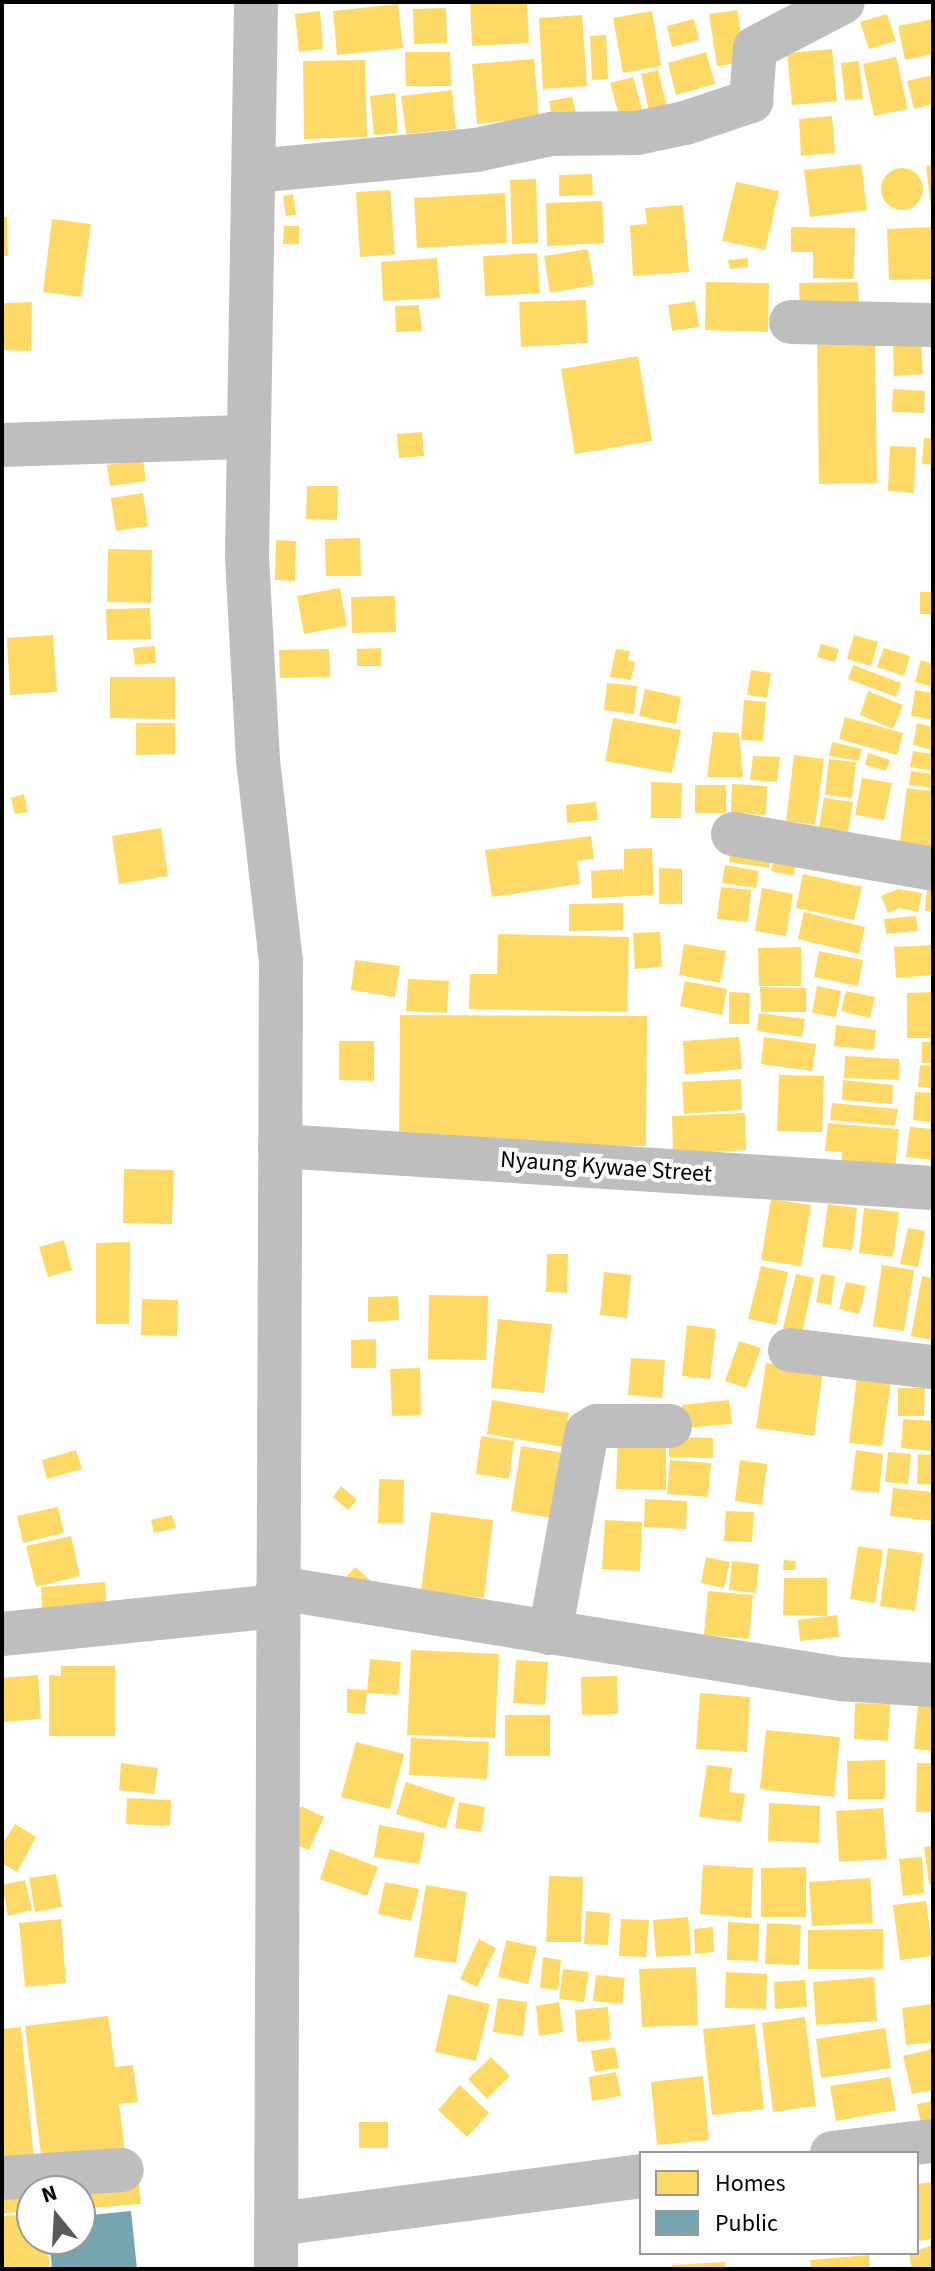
<!DOCTYPE html>
<html>
<head>
<meta charset="utf-8">
<style>
	body { margin:0 }
	#map { position:relative; width:935px; height:2271px; overflow:hidden; background:#fff; font-family:"Source Sans 3",sans-serif }
	div>[style] { position:absolute }
	.homes>* { inset:0; background:#ffd966 }
	.round { border-radius:50% }
	.public>* { inset:0; background:#76a5af }
	.minor>* { height:44px; margin:-22px; padding:0 22px; transform-origin:22px; border-radius:22px; background:#bebebe }
	span { translate:-50% -50%; white-space:nowrap; text-align:center; line-height:1.15; -webkit-text-stroke:8px #fff; paint-order:stroke }
	.street-label { font-size:24px; color:#000 }
	.frame { position:absolute; inset:0; border:4px solid #000; pointer-events:none }
	.legend { position:absolute; left:639px; top:2151px; width:280px; height:104px; box-sizing:border-box; background:#fff; border:2px solid #999; margin:0; padding:10px 14px; list-style:none; font-size:24px; color:#000 }
	.legend li { display:flex; align-items:center; gap:16px; height:40px }
	.legend b { width:40px; border:2px solid #999 }
	.north { position:absolute; left:16px; top:2175px; width:80px; height:80px; box-sizing:border-box; background:#fff; border:2px solid #999; border-radius:50%; rotate:342deg; font-size:22px; font-weight:700; line-height:32px; text-align:center; color:#000 }
	.north::after { content:''; display:block; margin:auto; width:28px; height:36px; background:#595959; clip-path:polygon(50% 0,100% 100%,50% 72%,0 100%) }
</style>
</head>
<body>
<div id="map">
	<div class="homes">
		<i style="clip-path:polygon(470px 2px,527px 2px,529px 43px,472px 46px)"></i>
		<i style="clip-path:polygon(398px 4px,403px 48px,337px 55px,333px 11px)"></i>
		<i style="clip-path:polygon(446px 8px,447px 43px,414px 44px,413px 9px)"></i>
		<i style="clip-path:polygon(737px 10px,746px 62px,717px 66px,709px 14px)"></i>
		<i style="clip-path:polygon(320px 11px,323px 49px,299px 52px,295px 14px)"></i>
		<i style="clip-path:polygon(652px 11px,661px 66px,623px 73px,613px 18px)"></i>
		<i style="clip-path:polygon(887px 14px,896px 41px,869px 49px,860px 22px)"></i>
		<i style="clip-path:polygon(582px 15px,587px 86px,543px 89px,539px 18px)"></i>
		<i style="clip-path:polygon(694px 19px,699px 40px,672px 47px,667px 26px)"></i>
		<i style="clip-path:polygon(933px 19px,933px 54px,905px 60px,898px 26px)"></i>
		<i style="clip-path:polygon(606px 35px,608px 79px,592px 80px,590px 36px)"></i>
		<i style="clip-path:polygon(832px 49px,837px 101px,792px 105px,787px 53px)"></i>
		<i style="clip-path:polygon(405px 52px,450px 52px,451px 86px,406px 86px)"></i>
		<i style="clip-path:polygon(706px 52px,715px 84px,676px 95px,668px 63px)"></i>
		<i style="clip-path:polygon(896px 57px,908px 109px,874px 116px,863px 64px)"></i>
		<i style="clip-path:polygon(534px 59px,539px 118px,477px 124px,472px 64px)"></i>
		<i style="clip-path:polygon(365px 60px,367px 137px,304px 139px,303px 61px)"></i>
		<i style="clip-path:polygon(859px 61px,863px 99px,845px 100px,841px 63px)"></i>
		<i style="clip-path:polygon(658px 70px,667px 107px,649px 111px,641px 74px)"></i>
		<i style="clip-path:polygon(933px 75px,933px 104px,914px 109px,907px 81px)"></i>
		<i style="clip-path:polygon(633px 77px,643px 112px,620px 119px,610px 83px)"></i>
		<i style="clip-path:polygon(452px 90px,456px 129px,406px 134px,401px 96px)"></i>
		<i style="clip-path:polygon(395px 93px,398px 133px,374px 135px,370px 96px)"></i>
		<i style="clip-path:polygon(572px 97px,576px 114px,552px 119px,549px 101px)"></i>
		<i style="clip-path:polygon(832px 116px,835px 153px,801px 156px,799px 119px)"></i>
		<i style="clip-path:polygon(861px 164px,867px 210px,810px 217px,804px 170px)"></i>
		<i style="clip-path:polygon(933px 165px,933px 207px,931px 207px,926px 166px)"></i>
		<i class="round" style="left:881px;top:168px;width:42px;height:42px"></i>
		<i style="clip-path:polygon(592px 174px,593px 195px,559px 196px,559px 175px)"></i>
		<i style="clip-path:polygon(536px 179px,538px 243px,512px 244px,510px 180px)"></i>
		<i style="clip-path:polygon(736px 182px,779px 191px,765px 250px,722px 241px)"></i>
		<i style="clip-path:polygon(390px 190px,395px 254px,360px 257px,356px 192px)"></i>
		<i style="clip-path:polygon(505px 193px,507px 243px,417px 248px,414px 198px)"></i>
		<i style="clip-path:polygon(293px 194px,296px 215px,286px 216px,283px 196px)"></i>
		<i style="clip-path:polygon(602px 201px,604px 243px,547px 246px,546px 203px)"></i>
		<i style="clip-path:polygon(683px 205px,689px 272px,633px 276px,630px 225px,647px 224px,645px 208px)"></i>
		<i style="clip-path:polygon(2px 217px,7px 217px,8px 256px,2px 256px)"></i>
		<i style="clip-path:polygon(52px 219px,91px 224px,81px 297px,43px 292px)"></i>
		<i style="clip-path:polygon(284px 226px,299px 226px,299px 244px,283px 244px)"></i>
		<i style="clip-path:polygon(791px 227px,855px 228px,854px 279px,813px 278px,813px 252px,791px 252px)"></i>
		<i style="clip-path:polygon(933px 227px,933px 279px,889px 280px,887px 229px)"></i>
		<i style="clip-path:polygon(588px 249px,594px 285px,550px 293px,544px 256px)"></i>
		<i style="clip-path:polygon(537px 253px,540px 293px,485px 296px,483px 256px)"></i>
		<i style="clip-path:polygon(437px 258px,440px 298px,383px 301px,381px 262px)"></i>
		<i style="clip-path:polygon(748px 258px,748px 267px,730px 269px,728px 260px)"></i>
		<i style="clip-path:polygon(706px 282px,769px 283px,768px 332px,705px 330px)"></i>
		<i style="clip-path:polygon(858px 282px,859px 312px,800px 314px,799px 283px)"></i>
		<i style="clip-path:polygon(586px 300px,588px 343px,521px 347px,519px 302px)"></i>
		<i style="clip-path:polygon(695px 301px,699px 327px,672px 331px,668px 305px)"></i>
		<i style="clip-path:polygon(32px 302px,31px 351px,3px 350px,4px 303px)"></i>
		<i style="clip-path:polygon(419px 305px,422px 331px,396px 332px,395px 306px)"></i>
		<i style="clip-path:polygon(817px 340px,875px 340px,877px 483px,819px 484px)"></i>
		<i style="clip-path:polygon(921px 340px,923px 374px,894px 376px,893px 341px)"></i>
		<i style="clip-path:polygon(638px 356px,652px 441px,575px 454px,561px 369px)"></i>
		<i style="clip-path:polygon(893px 389px,925px 391px,924px 413px,892px 412px)"></i>
		<i style="clip-path:polygon(422px 432px,424px 456px,399px 458px,397px 434px)"></i>
		<i style="clip-path:polygon(924px 438px,933px 439px,933px 465px,922px 464px)"></i>
		<i style="clip-path:polygon(890px 446px,916px 447px,914px 493px,888px 491px)"></i>
		<i style="clip-path:polygon(143px 460px,146px 481px,110px 486px,107px 465px)"></i>
		<i style="clip-path:polygon(307px 486px,338px 486px,337px 520px,306px 519px)"></i>
		<i style="clip-path:polygon(143px 493px,148px 526px,116px 531px,111px 498px)"></i>
		<i style="clip-path:polygon(360px 538px,361px 576px,326px 576px,325px 539px)"></i>
		<i style="clip-path:polygon(276px 540px,296px 541px,295px 581px,275px 580px)"></i>
		<i style="clip-path:polygon(108px 549px,152px 550px,151px 603px,107px 602px)"></i>
		<i style="clip-path:polygon(340px 588px,347px 626px,304px 634px,297px 596px)"></i>
		<i style="clip-path:polygon(920px 592px,933px 592px,933px 614px,920px 614px)"></i>
		<i style="clip-path:polygon(395px 596px,396px 632px,352px 633px,351px 597px)"></i>
		<i style="clip-path:polygon(150px 608px,151px 639px,107px 640px,106px 609px)"></i>
		<i style="clip-path:polygon(53px 635px,57px 692px,10px 695px,7px 638px)"></i>
		<i style="clip-path:polygon(854px 635px,878px 642px,871px 666px,847px 659px)"></i>
		<i style="clip-path:polygon(821px 644px,839px 649px,835px 662px,817px 657px)"></i>
		<i style="clip-path:polygon(155px 646px,156px 663px,135px 665px,133px 648px)"></i>
		<i style="clip-path:polygon(381px 648px,381px 666px,357px 666px,357px 649px)"></i>
		<i style="clip-path:polygon(884px 648px,910px 656px,904px 676px,877px 667px)"></i>
		<i style="clip-path:polygon(329px 649px,330px 677px,280px 678px,279px 650px)"></i>
		<i style="clip-path:polygon(616px 649px,630px 651px,628px 660px,635px 662px,631px 680px,610px 677px)"></i>
		<i style="clip-path:polygon(921px 660px,933px 664px,933px 687px,915px 682px)"></i>
		<i style="clip-path:polygon(853px 665px,901px 683px,896px 697px,848px 679px)"></i>
		<i style="clip-path:polygon(751px 670px,771px 673px,767px 698px,747px 695px)"></i>
		<i style="clip-path:polygon(110px 677px,175px 677px,175px 719px,110px 718px)"></i>
		<i style="clip-path:polygon(607px 683px,637px 686px,634px 714px,604px 710px)"></i>
		<i style="clip-path:polygon(645px 689px,681px 697px,676px 724px,639px 716px)"></i>
		<i style="clip-path:polygon(915px 690px,933px 693px,933px 720px,911px 716px)"></i>
		<i style="clip-path:polygon(868px 691px,903px 705px,893px 729px,860px 715px)"></i>
		<i style="clip-path:polygon(744px 700px,766px 702px,763px 741px,741px 740px)"></i>
		<i style="clip-path:polygon(845px 717px,903px 733px,897px 755px,839px 739px)"></i>
		<i style="clip-path:polygon(613px 718px,681px 730px,672px 773px,605px 761px)"></i>
		<i style="clip-path:polygon(136px 723px,175px 723px,175px 754px,136px 755px)"></i>
		<i style="clip-path:polygon(917px 723px,933px 727px,933px 750px,913px 745px)"></i>
		<i style="clip-path:polygon(713px 732px,739px 733px,743px 777px,707px 777px)"></i>
		<i style="clip-path:polygon(832px 742px,862px 749px,859px 761px,829px 756px)"></i>
		<i style="clip-path:polygon(913px 751px,933px 754px,933px 771px,910px 767px)"></i>
		<i style="clip-path:polygon(868px 753px,890px 760px,886px 771px,865px 765px)"></i>
		<i style="clip-path:polygon(794px 755px,824px 759px,815px 825px,786px 821px)"></i>
		<i style="clip-path:polygon(753px 756px,780px 757px,777px 782px,750px 780px)"></i>
		<i style="clip-path:polygon(829px 759px,856px 762px,852px 798px,825px 795px)"></i>
		<i style="clip-path:polygon(911px 771px,933px 774px,933px 788px,909px 785px)"></i>
		<i style="clip-path:polygon(862px 778px,892px 783px,884px 820px,855px 815px)"></i>
		<i style="clip-path:polygon(651px 782px,682px 783px,681px 818px,651px 818px)"></i>
		<i style="clip-path:polygon(732px 784px,767px 786px,766px 815px,731px 813px)"></i>
		<i style="clip-path:polygon(695px 785px,726px 785px,726px 813px,695px 813px)"></i>
		<i style="clip-path:polygon(907px 788px,933px 791px,932px 852px,899px 848px)"></i>
		<i style="clip-path:polygon(24px 794px,28px 812px,15px 814px,11px 798px)"></i>
		<i style="clip-path:polygon(824px 798px,853px 802px,848px 832px,819px 828px)"></i>
		<i style="clip-path:polygon(596px 802px,598px 820px,567px 823px,566px 805px)"></i>
		<i style="clip-path:polygon(161px 828px,168px 876px,119px 884px,112px 836px)"></i>
		<i style="clip-path:polygon(591px 836px,594px 859px,577px 861px,580px 884px,492px 897px,485px 850px)"></i>
		<i style="clip-path:polygon(732px 839px,773px 846px,769px 868px,729px 862px)"></i>
		<i style="clip-path:polygon(777px 846px,799px 851px,793px 876px,771px 871px)"></i>
		<i style="clip-path:polygon(652px 848px,654px 895px,592px 898px,591px 871px,623px 869px,624px 889px,624px 849px)"></i>
		<i style="clip-path:polygon(725px 865px,759px 871px,756px 888px,722px 883px)"></i>
		<i style="clip-path:polygon(659px 868px,682px 869px,682px 904px,659px 904px)"></i>
		<i style="clip-path:polygon(803px 874px,862px 887px,854px 920px,796px 908px)"></i>
		<i style="clip-path:polygon(928px 880px,933px 881px,933px 912px,925px 911px)"></i>
		<i style="clip-path:polygon(721px 887px,751px 890px,748px 922px,717px 919px)"></i>
		<i style="clip-path:polygon(762px 888px,793px 894px,786px 936px,755px 931px)"></i>
		<i style="clip-path:polygon(898px 889px,922px 893px,918px 912px,899px 908px,888px 913px,881px 896px)"></i>
		<i style="clip-path:polygon(623px 903px,623px 930px,569px 931px,569px 904px)"></i>
		<i style="clip-path:polygon(804px 912px,865px 927px,859px 954px,798px 939px)"></i>
		<i style="clip-path:polygon(916px 916px,918px 931px,886px 934px,884px 919px)"></i>
		<i style="clip-path:polygon(660px 932px,662px 967px,635px 969px,633px 933px)"></i>
		<i style="clip-path:polygon(498px 934px,629px 937px,627px 1012px,469px 1009px,470px 974px,497px 974px)"></i>
		<i style="clip-path:polygon(684px 944px,726px 951px,720px 983px,679px 975px)"></i>
		<i style="clip-path:polygon(933px 945px,933px 975px,896px 978px,894px 947px)"></i>
		<i style="clip-path:polygon(801px 947px,801px 986px,759px 986px,758px 948px)"></i>
		<i style="clip-path:polygon(819px 951px,863px 960px,858px 986px,814px 977px)"></i>
		<i style="clip-path:polygon(355px 960px,400px 966px,395px 997px,351px 990px)"></i>
		<i style="clip-path:polygon(408px 979px,449px 981px,447px 1013px,406px 1011px)"></i>
		<i style="clip-path:polygon(685px 981px,727px 989px,722px 1015px,680px 1006px)"></i>
		<i style="clip-path:polygon(817px 986px,841px 991px,836px 1017px,812px 1013px)"></i>
		<i style="clip-path:polygon(760px 987px,806px 988px,806px 1012px,761px 1012px)"></i>
		<i style="clip-path:polygon(846px 991px,875px 997px,870px 1018px,841px 1011px)"></i>
		<i style="clip-path:polygon(729px 992px,750px 993px,749px 1024px,729px 1024px)"></i>
		<i style="clip-path:polygon(933px 992px,933px 1038px,907px 1038px,907px 993px)"></i>
		<i style="clip-path:polygon(759px 1013px,805px 1019px,802px 1037px,757px 1031px)"></i>
		<i style="clip-path:polygon(400px 1015px,647px 1016px,646px 1146px,399px 1144px)"></i>
		<i style="clip-path:polygon(836px 1025px,876px 1030px,874px 1050px,834px 1046px)"></i>
		<i style="clip-path:polygon(739px 1037px,742px 1069px,685px 1074px,683px 1041px)"></i>
		<i style="clip-path:polygon(764px 1037px,816px 1044px,812px 1071px,761px 1064px)"></i>
		<i style="clip-path:polygon(339px 1041px,374px 1041px,374px 1081px,339px 1080px)"></i>
		<i style="clip-path:polygon(922px 1042px,933px 1042px,933px 1063px,922px 1063px)"></i>
		<i style="clip-path:polygon(845px 1056px,899px 1059px,899px 1080px,844px 1078px)"></i>
		<i style="clip-path:polygon(920px 1065px,933px 1066px,933px 1088px,918px 1087px)"></i>
		<i style="clip-path:polygon(779px 1075px,824px 1076px,822px 1132px,777px 1131px)"></i>
		<i style="clip-path:polygon(741px 1079px,742px 1110px,684px 1114px,682px 1082px)"></i>
		<i style="clip-path:polygon(843px 1080px,893px 1085px,892px 1104px,842px 1100px)"></i>
		<i style="clip-path:polygon(915px 1092px,933px 1093px,933px 1122px,913px 1120px)"></i>
		<i style="clip-path:polygon(832px 1103px,898px 1109px,895px 1126px,830px 1120px)"></i>
		<i style="clip-path:polygon(745px 1113px,746px 1150px,673px 1154px,672px 1116px)"></i>
		<i style="clip-path:polygon(828px 1123px,899px 1129px,895px 1170px,841px 1166px,842px 1152px,825px 1151px)"></i>
		<i style="clip-path:polygon(910px 1127px,933px 1129px,933px 1160px,906px 1157px)"></i>
		<i style="clip-path:polygon(124px 1169px,174px 1170px,172px 1224px,123px 1223px)"></i>
		<i style="clip-path:polygon(771px 1199px,811px 1205px,801px 1266px,761px 1260px)"></i>
		<i style="clip-path:polygon(828px 1204px,857px 1208px,852px 1250px,822px 1247px)"></i>
		<i style="clip-path:polygon(864px 1208px,899px 1212px,893px 1257px,859px 1253px)"></i>
		<i style="clip-path:polygon(908px 1228px,925px 1231px,918px 1267px,900px 1264px)"></i>
		<i style="clip-path:polygon(64px 1240px,72px 1270px,48px 1277px,39px 1247px)"></i>
		<i style="clip-path:polygon(130px 1242px,129px 1324px,96px 1324px,96px 1243px)"></i>
		<i style="clip-path:polygon(547px 1254px,568px 1254px,567px 1293px,546px 1292px)"></i>
		<i style="clip-path:polygon(882px 1265px,914px 1270px,904px 1331px,873px 1326px)"></i>
		<i style="clip-path:polygon(761px 1266px,788px 1272px,776px 1325px,748px 1319px)"></i>
		<i style="clip-path:polygon(604px 1272px,631px 1275px,627px 1318px,600px 1315px)"></i>
		<i style="clip-path:polygon(796px 1274px,814px 1278px,802px 1333px,783px 1328px)"></i>
		<i style="clip-path:polygon(821px 1274px,835px 1276px,831px 1305px,816px 1302px)"></i>
		<i style="clip-path:polygon(922px 1276px,933px 1278px,933px 1340px,911px 1336px)"></i>
		<i style="clip-path:polygon(846px 1282px,866px 1286px,859px 1314px,839px 1309px)"></i>
		<i style="clip-path:polygon(429px 1295px,488px 1296px,486px 1360px,428px 1359px)"></i>
		<i style="clip-path:polygon(398px 1296px,399px 1320px,368px 1322px,368px 1297px)"></i>
		<i style="clip-path:polygon(142px 1299px,178px 1300px,177px 1336px,141px 1335px)"></i>
		<i style="clip-path:polygon(498px 1319px,552px 1324px,544px 1393px,491px 1388px)"></i>
		<i style="clip-path:polygon(687px 1325px,716px 1329px,710px 1379px,682px 1376px)"></i>
		<i style="clip-path:polygon(376px 1339px,376px 1368px,351px 1368px,351px 1340px)"></i>
		<i style="clip-path:polygon(739px 1341px,761px 1348px,746px 1388px,725px 1381px)"></i>
		<i style="clip-path:polygon(631px 1358px,665px 1360px,662px 1398px,628px 1395px)"></i>
		<i style="clip-path:polygon(766px 1363px,823px 1371px,814px 1436px,756px 1428px)"></i>
		<i style="clip-path:polygon(420px 1368px,421px 1415px,392px 1416px,390px 1369px)"></i>
		<i style="clip-path:polygon(857px 1376px,891px 1381px,882px 1446px,849px 1443px)"></i>
		<i style="clip-path:polygon(898px 1388px,925px 1388px,924px 1416px,898px 1416px)"></i>
		<i style="clip-path:polygon(492px 1400px,569px 1413px,563px 1447px,487px 1434px)"></i>
		<i style="clip-path:polygon(729px 1400px,732px 1424px,684px 1428px,682px 1405px)"></i>
		<i style="clip-path:polygon(903px 1419px,933px 1421px,933px 1451px,901px 1448px)"></i>
		<i style="clip-path:polygon(618px 1435px,666px 1436px,666px 1490px,616px 1489px)"></i>
		<i style="clip-path:polygon(481px 1436px,514px 1441px,509px 1479px,476px 1474px)"></i>
		<i style="clip-path:polygon(669px 1437px,713px 1438px,713px 1458px,669px 1457px)"></i>
		<i style="clip-path:polygon(521px 1446px,578px 1455px,568px 1521px,511px 1511px)"></i>
		<i style="clip-path:polygon(76px 1450px,82px 1469px,47px 1479px,42px 1460px)"></i>
		<i style="clip-path:polygon(856px 1450px,883px 1454px,879px 1493px,851px 1490px)"></i>
		<i style="clip-path:polygon(888px 1452px,911px 1454px,908px 1484px,885px 1482px)"></i>
		<i style="clip-path:polygon(918px 1454px,933px 1455px,933px 1485px,917px 1484px)"></i>
		<i style="clip-path:polygon(670px 1460px,711px 1463px,708px 1497px,667px 1494px)"></i>
		<i style="clip-path:polygon(740px 1460px,767px 1464px,762px 1505px,735px 1501px)"></i>
		<i style="clip-path:polygon(379px 1479px,404px 1480px,403px 1523px,378px 1523px)"></i>
		<i style="clip-path:polygon(341px 1486px,357px 1500px,348px 1510px,333px 1497px)"></i>
		<i style="clip-path:polygon(893px 1488px,933px 1492px,933px 1521px,890px 1516px)"></i>
		<i style="clip-path:polygon(645px 1499px,687px 1501px,686px 1529px,644px 1527px)"></i>
		<i style="clip-path:polygon(58px 1507px,64px 1533px,23px 1543px,17px 1516px)"></i>
		<i style="clip-path:polygon(726px 1511px,754px 1512px,752px 1542px,724px 1541px)"></i>
		<i style="clip-path:polygon(431px 1512px,493px 1520px,484px 1598px,421px 1591px)"></i>
		<i style="clip-path:polygon(172px 1515px,176px 1528px,154px 1533px,151px 1520px)"></i>
		<i style="clip-path:polygon(605px 1520px,642px 1522px,640px 1571px,602px 1569px)"></i>
		<i style="clip-path:polygon(71px 1536px,80px 1576px,36px 1587px,26px 1546px)"></i>
		<i style="clip-path:polygon(858px 1546px,883px 1550px,875px 1603px,850px 1599px)"></i>
		<i style="clip-path:polygon(888px 1548px,923px 1553px,915px 1611px,880px 1606px)"></i>
		<i style="clip-path:polygon(706px 1557px,730px 1562px,724px 1588px,701px 1583px)"></i>
		<i style="clip-path:polygon(784px 1560px,796px 1561px,795px 1570px,783px 1570px)"></i>
		<i style="clip-path:polygon(732px 1561px,759px 1564px,756px 1593px,729px 1590px)"></i>
		<i style="clip-path:polygon(355px 1567px,371px 1581px,339px 1585px)"></i>
		<i style="clip-path:polygon(784px 1578px,827px 1578px,827px 1616px,783px 1615px)"></i>
		<i style="clip-path:polygon(105px 1582px,107px 1619px,43px 1624px,41px 1587px)"></i>
		<i style="clip-path:polygon(708px 1591px,753px 1595px,749px 1639px,704px 1635px)"></i>
		<i style="clip-path:polygon(837px 1615px,839px 1637px,800px 1641px,798px 1620px)"></i>
		<i style="clip-path:polygon(411px 1650px,499px 1654px,495px 1738px,407px 1735px)"></i>
		<i style="clip-path:polygon(370px 1659px,401px 1662px,398px 1695px,367px 1693px)"></i>
		<i style="clip-path:polygon(516px 1660px,548px 1662px,545px 1705px,513px 1703px)"></i>
		<i style="clip-path:polygon(61px 1666px,115px 1666px,115px 1736px,49px 1736px,49px 1675px,61px 1676px)"></i>
		<i style="clip-path:polygon(38px 1675px,41px 1719px,2px 1722px,2px 1678px)"></i>
		<i style="clip-path:polygon(617px 1676px,618px 1714px,582px 1715px,581px 1677px)"></i>
		<i style="clip-path:polygon(347px 1689px,367px 1690px,365px 1714px,347px 1713px)"></i>
		<i style="clip-path:polygon(700px 1693px,750px 1697px,747px 1752px,696px 1749px)"></i>
		<i style="clip-path:polygon(855px 1703px,890px 1704px,888px 1741px,854px 1739px)"></i>
		<i style="clip-path:polygon(918px 1704px,933px 1705px,933px 1751px,914px 1749px)"></i>
		<i style="clip-path:polygon(505px 1715px,550px 1715px,550px 1756px,505px 1756px)"></i>
		<i style="clip-path:polygon(766px 1730px,840px 1737px,834px 1797px,760px 1789px)"></i>
		<i style="clip-path:polygon(411px 1738px,489px 1742px,487px 1779px,409px 1775px)"></i>
		<i style="clip-path:polygon(356px 1742px,404px 1754px,390px 1809px,341px 1797px)"></i>
		<i style="clip-path:polygon(885px 1760px,885px 1799px,848px 1799px,847px 1761px)"></i>
		<i style="clip-path:polygon(121px 1763px,158px 1768px,154px 1794px,119px 1790px)"></i>
		<i style="clip-path:polygon(917px 1763px,933px 1763px,933px 1812px,916px 1812px)"></i>
		<i style="clip-path:polygon(707px 1765px,732px 1768px,729px 1792px,745px 1794px,741px 1822px,699px 1817px)"></i>
		<i style="clip-path:polygon(406px 1782px,455px 1798px,445px 1829px,396px 1814px)"></i>
		<i style="clip-path:polygon(127px 1798px,171px 1800px,170px 1826px,126px 1824px)"></i>
		<i style="clip-path:polygon(459px 1802px,485px 1807px,481px 1832px,455px 1828px)"></i>
		<i style="clip-path:polygon(769px 1803px,820px 1806px,819px 1843px,768px 1841px)"></i>
		<i style="clip-path:polygon(301px 1806px,324px 1817px,309px 1850px,286px 1841px)"></i>
		<i style="clip-path:polygon(883px 1808px,887px 1859px,839px 1862px,836px 1811px)"></i>
		<i style="clip-path:polygon(15px 1824px,36px 1837px,17px 1872px,2px 1863px,2px 1845px)"></i>
		<i style="clip-path:polygon(379px 1825px,425px 1833px,419px 1864px,374px 1857px)"></i>
		<i style="clip-path:polygon(933px 1846px,933px 1883px,929px 1884px,924px 1847px)"></i>
		<i style="clip-path:polygon(330px 1849px,378px 1867px,367px 1896px,320px 1879px)"></i>
		<i style="clip-path:polygon(922px 1857px,924px 1893px,903px 1896px,899px 1859px)"></i>
		<i style="clip-path:polygon(703px 1865px,753px 1868px,751px 1918px,700px 1914px)"></i>
		<i style="clip-path:polygon(806px 1867px,806px 1917px,761px 1917px,761px 1868px)"></i>
		<i style="clip-path:polygon(56px 1874px,62px 1907px,35px 1912px,29px 1878px)"></i>
		<i style="clip-path:polygon(549px 1876px,583px 1877px,581px 1942px,546px 1942px)"></i>
		<i style="clip-path:polygon(870px 1878px,873px 1923px,812px 1926px,809px 1882px)"></i>
		<i style="clip-path:polygon(25px 1880px,32px 1910px,8px 1916px,2px 1885px)"></i>
		<i style="clip-path:polygon(385px 1882px,419px 1889px,411px 1921px,378px 1914px)"></i>
		<i style="clip-path:polygon(426px 1885px,467px 1892px,456px 1963px,414px 1957px)"></i>
		<i style="clip-path:polygon(926px 1901px,933px 1956px,900px 1960px,893px 1905px)"></i>
		<i style="clip-path:polygon(586px 1911px,610px 1913px,608px 1945px,584px 1944px)"></i>
		<i style="clip-path:polygon(688px 1917px,691px 1955px,656px 1957px,653px 1920px)"></i>
		<i style="clip-path:polygon(61px 1919px,66px 1983px,25px 1987px,19px 1923px)"></i>
		<i style="clip-path:polygon(621px 1919px,649px 1920px,646px 1957px,619px 1956px)"></i>
		<i style="clip-path:polygon(728px 1922px,759px 1924px,758px 1961px,727px 1960px)"></i>
		<i style="clip-path:polygon(767px 1923px,801px 1925px,799px 1965px,765px 1964px)"></i>
		<i style="clip-path:polygon(713px 1927px,714px 1952px,695px 1954px,694px 1929px)"></i>
		<i style="clip-path:polygon(883px 1929px,883px 1969px,808px 1969px,808px 1930px)"></i>
		<i style="clip-path:polygon(479px 1939px,496px 1948px,477px 1987px,460px 1979px)"></i>
		<i style="clip-path:polygon(506px 1940px,537px 1947px,528px 1984px,498px 1977px)"></i>
		<i style="clip-path:polygon(543px 1957px,561px 1960px,558px 1990px,540px 1988px)"></i>
		<i style="clip-path:polygon(696px 1967px,698px 2025px,642px 2027px,639px 1969px)"></i>
		<i style="clip-path:polygon(563px 1969px,589px 1972px,584px 2002px,559px 1999px)"></i>
		<i style="clip-path:polygon(726px 1972px,767px 1974px,766px 2009px,725px 2008px)"></i>
		<i style="clip-path:polygon(596px 1975px,625px 1978px,622px 2004px,593px 2001px)"></i>
		<i style="clip-path:polygon(874px 1977px,877px 2021px,816px 2025px,813px 1982px)"></i>
		<i style="clip-path:polygon(805px 1980px,807px 2007px,775px 2009px,774px 1982px)"></i>
		<i style="clip-path:polygon(448px 1994px,490px 2004px,476px 2061px,435px 2052px)"></i>
		<i style="clip-path:polygon(498px 1998px,527px 2002px,523px 2036px,493px 2032px)"></i>
		<i style="clip-path:polygon(559px 2002px,563px 2032px,539px 2036px,536px 2006px)"></i>
		<i style="clip-path:polygon(933px 2004px,933px 2042px,906px 2045px,902px 2008px)"></i>
		<i style="clip-path:polygon(608px 2007px,610px 2040px,577px 2042px,575px 2010px)"></i>
		<i style="clip-path:polygon(108px 2016px,115px 2067px,133px 2065px,138px 2102px,119px 2104px,125px 2152px,42px 2163px,25px 2026px)"></i>
		<i style="clip-path:polygon(805px 2017px,816px 2106px,773px 2112px,762px 2023px)"></i>
		<i style="clip-path:polygon(755px 2024px,764px 2109px,712px 2115px,703px 2029px)"></i>
		<i style="clip-path:polygon(21px 2027px,35px 2170px,2px 2173px,2px 2029px)"></i>
		<i style="clip-path:polygon(885px 2028px,891px 2068px,821px 2078px,816px 2039px)"></i>
		<i style="clip-path:polygon(615px 2047px,619px 2068px,595px 2072px,591px 2051px)"></i>
		<i style="clip-path:polygon(933px 2049px,933px 2090px,912px 2094px,903px 2056px)"></i>
		<i style="clip-path:polygon(491px 2057px,510px 2076px,487px 2099px,468px 2079px)"></i>
		<i style="clip-path:polygon(616px 2072px,621px 2096px,592px 2101px,589px 2077px)"></i>
		<i style="clip-path:polygon(703px 2076px,709px 2140px,657px 2145px,651px 2082px)"></i>
		<i style="clip-path:polygon(890px 2077px,896px 2110px,836px 2121px,830px 2086px)"></i>
		<i style="clip-path:polygon(460px 2085px,489px 2113px,467px 2137px,438px 2110px)"></i>
		<i style="clip-path:polygon(933px 2101px,933px 2122px,921px 2124px,917px 2104px)"></i>
		<i style="clip-path:polygon(359px 2122px,388px 2122px,388px 2148px,359px 2148px)"></i>
		<i style="clip-path:polygon(138px 2174px,141px 2204px,80px 2209px,80px 2191px)"></i>
		<i style="clip-path:polygon(933px 2182px,933px 2239px,917px 2241px,917px 2184px)"></i>
		<i style="clip-path:polygon(30px 2191px,32px 2210px,2px 2214px,2px 2195px)"></i>
		<i style="clip-path:polygon(32px 2214px,32px 2239px,47px 2239px,50px 2269px,2px 2269px,2px 2216px)"></i>
		<i style="clip-path:polygon(933px 2245px,933px 2269px,912px 2269px,909px 2253px)"></i>
		<i style="clip-path:polygon(869px 2255px,870px 2269px,811px 2269px,810px 2260px)"></i>
		<i style="clip-path:polygon(725px 2262px,726px 2269px,673px 2269px,672px 2265px)"></i>
	</div>
	<div class="public">
		<i style="clip-path:polygon(131px 2211px,137px 2269px,52px 2269px,49px 2239px,80px 2239px,80px 2216px)"></i>
	</div>
	<div class="minor">
		<i style="left:256px;top:2px;width:555px;rotate:90.93deg"></i>
		<i style="left:247px;top:557px;width:203px;rotate:86.9deg"></i>
		<i style="left:258px;top:760px;width:202px;rotate:83.5deg"></i>
		<i style="left:281px;top:961px;width:1308px;rotate:90.22deg"></i>
		<i style="left:254px;top:171px;width:223px;rotate:-5.4deg"></i>
		<i style="left:476px;top:150px;width:77px;rotate:-12deg"></i>
		<i style="left:551px;top:134px;width:86px;rotate:-0.7deg"></i>
		<i style="left:637px;top:133px;width:49px;rotate:-11.8deg"></i>
		<i style="left:685px;top:123px;width:70px;rotate:-18.4deg"></i>
		<i style="left:751px;top:101px;width:53px;rotate:-85.7deg"></i>
		<i style="left:755px;top:48px;width:99px;rotate:-27.6deg"></i>
		<i style="left:791px;top:322px;width:142px;rotate:1.2deg"></i>
		<i style="left:2px;top:445px;width:247px;rotate:-1.9deg"></i>
		<i style="left:733px;top:834px;width:203px;rotate:9.9deg"></i>
		<i style="left:280px;top:1146px;width:654px;rotate:3.68deg"></i>
		<i style="left:790px;top:1350px;width:144px;rotate:6.8deg"></i>
		<i style="left:278px;top:1588px;width:570px;rotate:9.18deg"></i>
		<i style="left:841px;top:1679px;width:92px;rotate:3.7deg"></i>
		<i style="left:550px;top:1633px;width:204px;rotate:-79.6deg"></i>
		<i style="left:587px;top:1432px;width:12px;rotate:-31deg"></i>
		<i style="left:597px;top:1426px;width:73px"></i>
		<i style="left:2px;top:1634px;width:277px;rotate:-5.8deg"></i>
		<i style="left:832px;top:2153px;width:102px;rotate:-6.8deg"></i>
		<i style="left:2px;top:2178px;width:120px;rotate:-3.8deg"></i>
		<i style="left:277px;top:2224px;width:367px;rotate:-7.5deg"></i>
	</div>
	<div class="street-label">
		<span style="left:606px;top:1167px;rotate:4deg">Nyaung Kywae Street</span>
	</div>
	<div class="frame"></div>
	<ul class="legend">
	<li><b style="height:22px;background:#ffd966"></b>Homes</li>
	<li><b style="height:22px;background:#76a5af"></b>Public</li>
	</ul>
	<div class="north">N</div>
</div>
</body>
</html>
